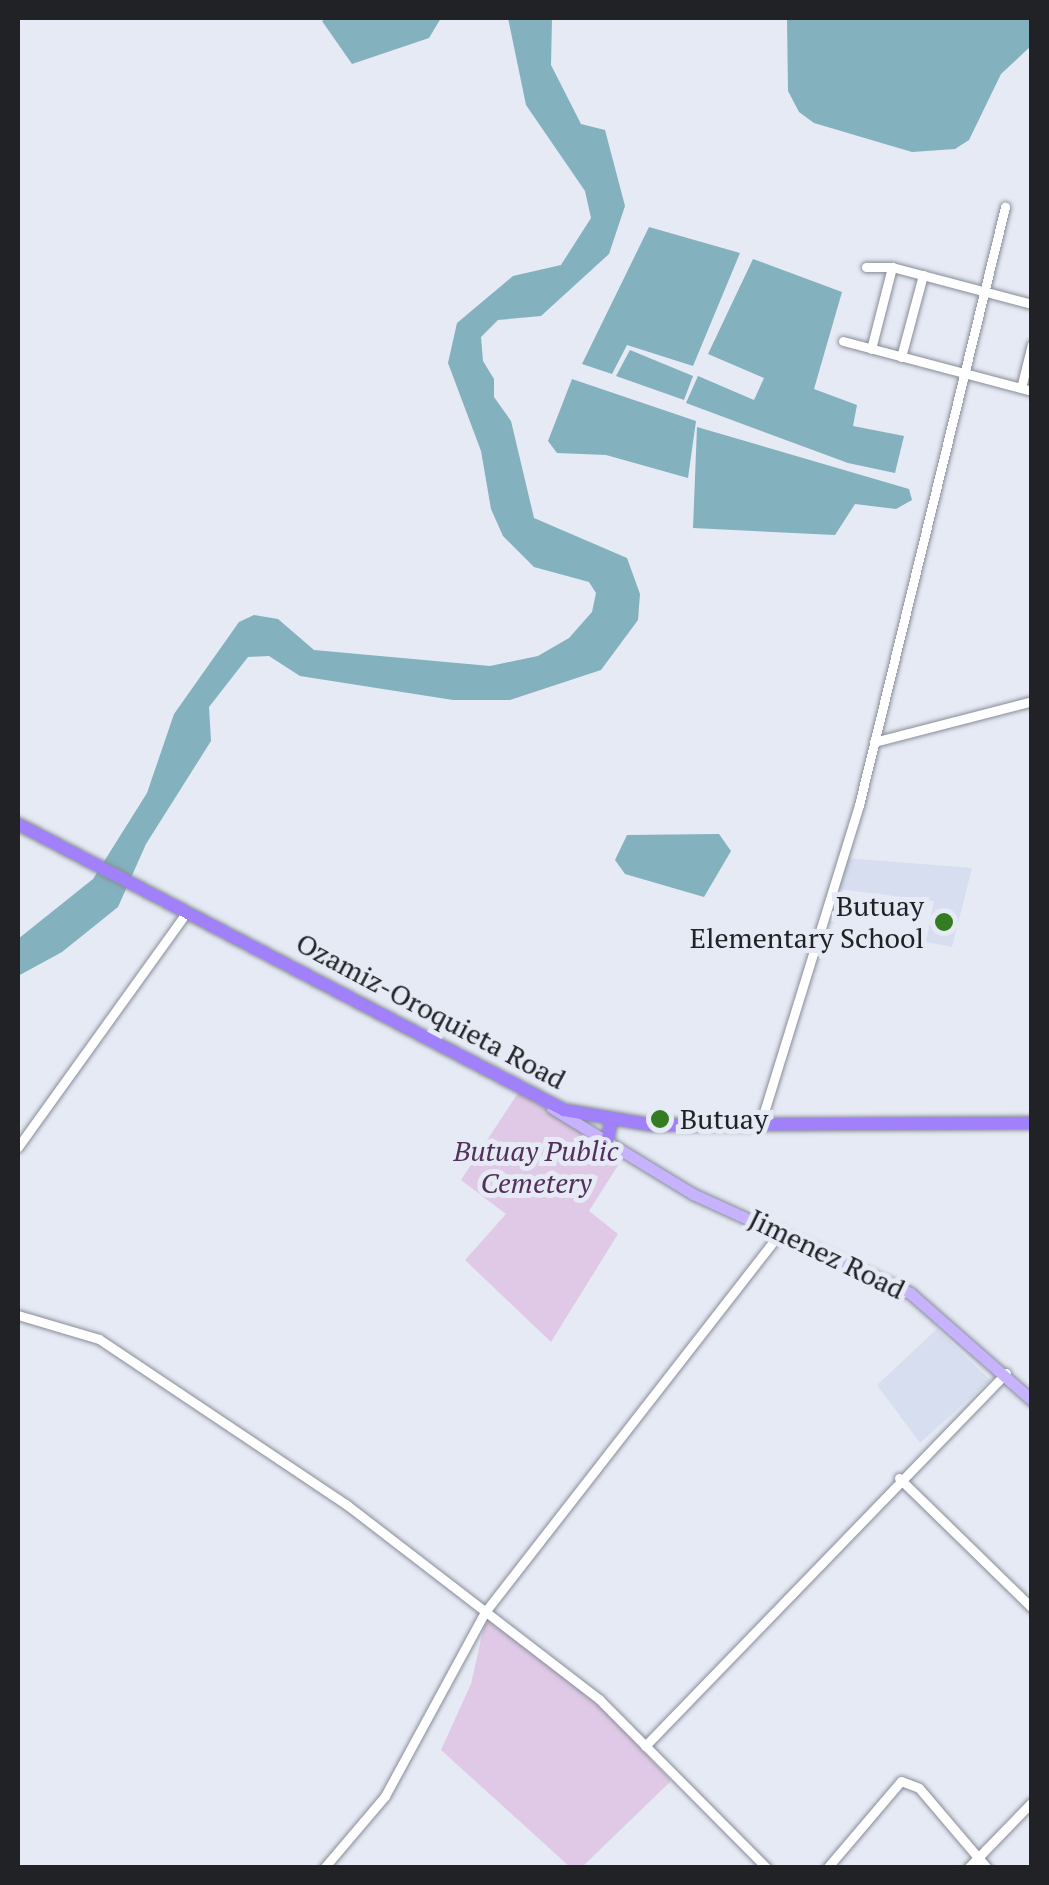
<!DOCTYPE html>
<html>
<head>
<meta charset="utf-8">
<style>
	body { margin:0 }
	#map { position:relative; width:1049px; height:1885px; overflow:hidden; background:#e5eaf5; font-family:"PT Serif",serif }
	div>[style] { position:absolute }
	.built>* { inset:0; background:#d6def0 }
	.green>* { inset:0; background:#e0c9e7 }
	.water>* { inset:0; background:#83b1be }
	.roads { filter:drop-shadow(0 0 2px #888d97) drop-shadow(0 0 2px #888d97) }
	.minor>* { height:9px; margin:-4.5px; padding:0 4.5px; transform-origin:4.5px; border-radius:4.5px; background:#fff }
	.major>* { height:11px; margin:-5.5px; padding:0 5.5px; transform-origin:5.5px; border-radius:5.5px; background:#c7b3fd }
	.highway>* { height:12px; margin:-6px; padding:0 6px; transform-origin:6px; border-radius:6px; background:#a181fb }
	.dots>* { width:28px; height:28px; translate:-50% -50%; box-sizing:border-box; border:5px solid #e5eaf5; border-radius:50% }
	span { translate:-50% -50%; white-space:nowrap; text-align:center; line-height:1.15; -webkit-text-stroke:10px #e5eaf5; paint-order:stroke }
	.poi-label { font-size:28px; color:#212226 }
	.right { translate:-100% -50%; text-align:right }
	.left { translate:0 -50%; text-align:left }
	.street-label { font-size:28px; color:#212226 }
	.park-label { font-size:28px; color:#52305b; font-style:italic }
	.frame { position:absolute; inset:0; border:20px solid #212226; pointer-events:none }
</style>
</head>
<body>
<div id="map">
	<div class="built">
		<i style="clip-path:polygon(846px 858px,972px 868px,952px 947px,926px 942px,934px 901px,838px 889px)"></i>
		<i style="clip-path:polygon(937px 1329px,990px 1380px,920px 1443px,877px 1385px)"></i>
	</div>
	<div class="green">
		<i style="clip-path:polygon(520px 1090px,622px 1159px,589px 1211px,618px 1234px,551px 1342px,465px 1260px,506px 1214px,461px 1180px)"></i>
		<i style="clip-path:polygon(486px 1617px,608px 1712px,671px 1781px,582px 1867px,570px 1867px,441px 1750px,471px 1684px)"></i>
	</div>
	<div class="water">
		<i style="clip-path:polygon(327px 18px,441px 18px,429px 38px,352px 64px,322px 21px)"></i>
		<i style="clip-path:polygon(508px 18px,552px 18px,551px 65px,581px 124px,605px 130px,625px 206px,609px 254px,541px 316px,498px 320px,481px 337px,483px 361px,494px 379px,494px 397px,511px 421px,534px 518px,627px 558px,640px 594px,638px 620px,601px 670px,510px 700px,453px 700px,300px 676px,269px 656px,248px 657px,209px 707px,211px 741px,146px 844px,118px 907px,62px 952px,18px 976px,18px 939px,93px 879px,147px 793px,174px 714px,239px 622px,254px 615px,278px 619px,314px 650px,490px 666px,538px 656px,569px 638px,592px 612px,596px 593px,589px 582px,534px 567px,503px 536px,491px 509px,481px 451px,448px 363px,457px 323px,513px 276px,561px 265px,591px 218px,585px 191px,526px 105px)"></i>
		<i style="clip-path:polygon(787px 18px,1031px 18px,1031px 46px,1001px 74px,969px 140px,955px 149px,912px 152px,814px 123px,799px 112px,788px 91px)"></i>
		<i style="clip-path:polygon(649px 227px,740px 253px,693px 366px,627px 345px,612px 374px,582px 364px)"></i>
		<i style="clip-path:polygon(753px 259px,842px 292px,814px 389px,857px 405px,853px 426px,904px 436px,895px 473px,848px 463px,686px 403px,698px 376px,754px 400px,764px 378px,708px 354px)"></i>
		<i style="clip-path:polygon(630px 350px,693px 376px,684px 400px,616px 376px)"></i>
		<i style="clip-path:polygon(572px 379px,696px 421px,688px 478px,606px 455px,557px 453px,548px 441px)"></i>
		<i style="clip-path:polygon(697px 427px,909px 489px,912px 500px,896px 509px,855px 504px,835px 535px,693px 528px)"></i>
		<i style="clip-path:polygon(719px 834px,731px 851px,704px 897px,625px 874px,615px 860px,627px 835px)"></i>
	</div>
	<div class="roads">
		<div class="minor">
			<i style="left:866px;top:267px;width:26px"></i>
			<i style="left:892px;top:267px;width:145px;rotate:14.8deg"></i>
			<i style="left:843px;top:341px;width:196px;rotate:14.8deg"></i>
			<i style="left:871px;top:349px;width:85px;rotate:-75.6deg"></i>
			<i style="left:901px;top:357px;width:85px;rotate:-75deg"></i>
			<i style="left:1021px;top:388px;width:45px;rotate:-76deg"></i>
			<i style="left:874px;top:742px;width:163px;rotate:-14.5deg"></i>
			<i style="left:760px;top:1125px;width:335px;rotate:-72.8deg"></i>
			<i style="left:859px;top:805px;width:616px;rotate:-76.28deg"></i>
			<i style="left:18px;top:1147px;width:288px;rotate:-54.3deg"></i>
			<i style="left:18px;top:1315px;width:84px;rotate:16.5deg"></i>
			<i style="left:99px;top:1339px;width:298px;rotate:33.8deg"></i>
			<i style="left:347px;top:1505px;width:318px;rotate:37.6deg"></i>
			<i style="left:599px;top:1699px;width:238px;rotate:45.2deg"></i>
			<i style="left:899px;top:1478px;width:186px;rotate:44.3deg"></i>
			<i style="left:645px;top:1746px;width:519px;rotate:-45.94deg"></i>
			<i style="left:324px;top:1868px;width:94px;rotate:-49.7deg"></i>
			<i style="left:385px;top:1796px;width:209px;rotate:-61.5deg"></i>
			<i style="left:485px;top:1612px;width:482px;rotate:-52.1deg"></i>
			<i style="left:827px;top:1868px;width:114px;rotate:-49.6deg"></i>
			<i style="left:901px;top:1781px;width:19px;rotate:21deg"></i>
			<i style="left:919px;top:1788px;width:105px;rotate:49.6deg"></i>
			<i style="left:968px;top:1868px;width:92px;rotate:-45.9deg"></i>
		</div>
		<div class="major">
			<i style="left:552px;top:1108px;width:165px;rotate:31.4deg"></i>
			<i style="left:693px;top:1194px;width:239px;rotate:24.5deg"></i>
			<i style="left:910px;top:1293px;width:162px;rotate:41.3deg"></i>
		</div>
		<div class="highway">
			<i style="left:18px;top:824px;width:616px;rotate:27.65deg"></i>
			<i style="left:564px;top:1110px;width:89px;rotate:9.7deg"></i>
			<i style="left:652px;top:1125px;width:380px;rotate:-0.3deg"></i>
			<i style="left:607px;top:1144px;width:23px;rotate:-80deg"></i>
		</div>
	</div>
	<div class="dots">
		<i style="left:944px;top:922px;background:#337c21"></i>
		<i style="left:660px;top:1119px;background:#337c21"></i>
	</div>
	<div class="poi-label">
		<span class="right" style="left:924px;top:922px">Butuay<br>Elementary School</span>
		<span class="left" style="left:680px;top:1119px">Butuay</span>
	</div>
	<div class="street-label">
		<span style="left:431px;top:1011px;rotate:28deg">Ozamiz-Oroquieta Road</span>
		<span style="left:827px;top:1254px;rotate:26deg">Jimenez Road</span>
	</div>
	<div class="park-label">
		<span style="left:536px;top:1167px">Butuay Public<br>Cemetery</span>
	</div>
	<div class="frame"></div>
</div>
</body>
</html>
